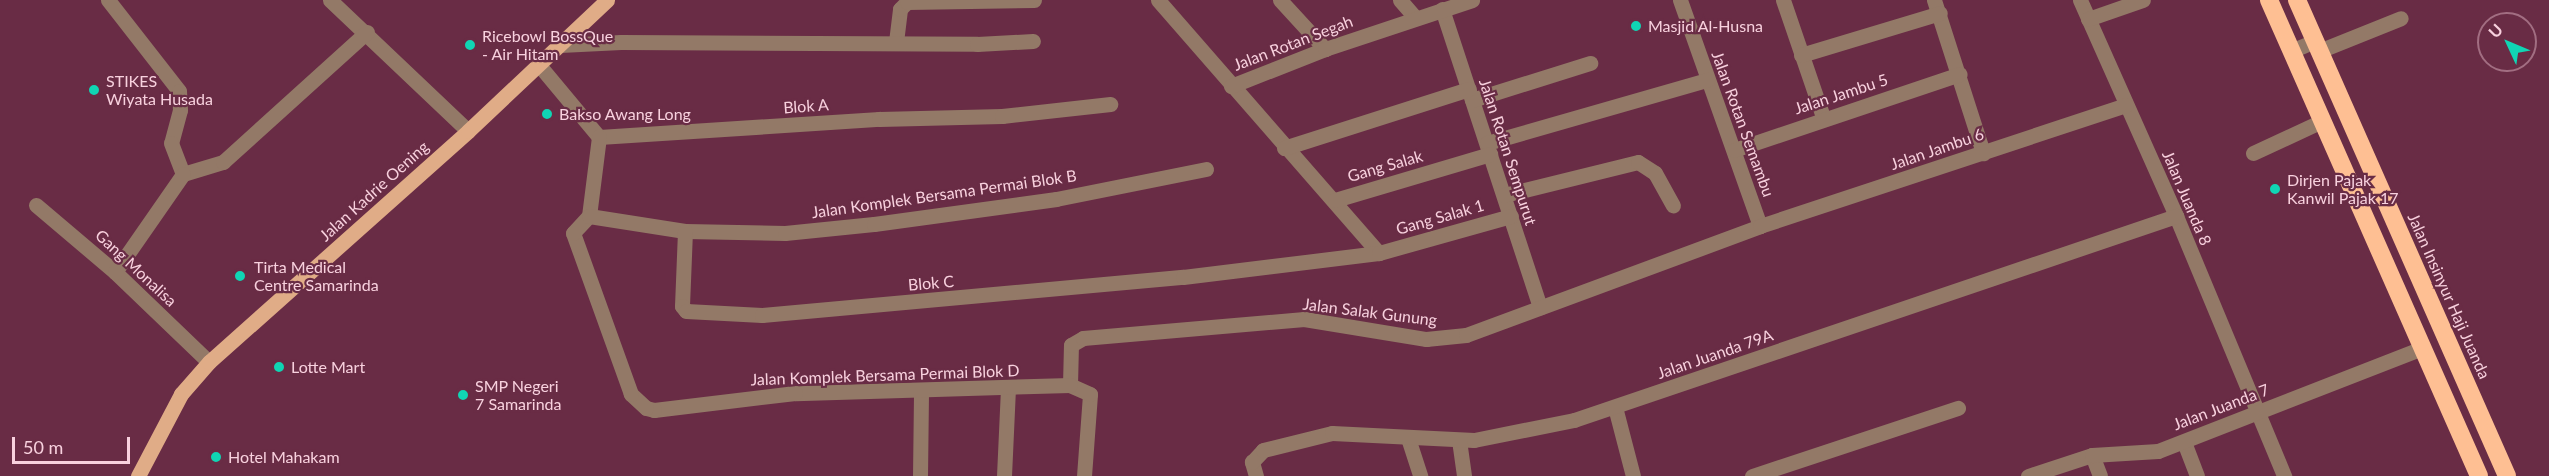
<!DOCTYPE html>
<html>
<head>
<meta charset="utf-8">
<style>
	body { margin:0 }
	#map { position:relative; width:2549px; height:476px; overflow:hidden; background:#692c45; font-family:Lato,sans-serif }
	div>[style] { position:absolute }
	.minor>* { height:15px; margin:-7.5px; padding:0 7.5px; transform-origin:7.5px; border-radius:7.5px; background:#937967 }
	.major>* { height:15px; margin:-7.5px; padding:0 7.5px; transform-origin:7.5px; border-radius:7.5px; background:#e0ac87 }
	.highway>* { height:18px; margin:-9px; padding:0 9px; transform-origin:9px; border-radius:9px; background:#febf93 }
	.dots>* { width:16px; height:16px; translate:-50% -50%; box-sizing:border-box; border:3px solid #692c45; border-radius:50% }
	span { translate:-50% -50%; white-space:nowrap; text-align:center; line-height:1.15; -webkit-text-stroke:4.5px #692c45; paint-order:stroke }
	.poi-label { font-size:16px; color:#f8d1de }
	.left { translate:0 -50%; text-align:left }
	.street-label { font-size:16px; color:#f8d1de }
	.north { position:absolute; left:2477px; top:12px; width:60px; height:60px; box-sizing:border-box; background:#692c45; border:2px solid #a26e82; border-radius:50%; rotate:314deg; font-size:16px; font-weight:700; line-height:24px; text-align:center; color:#f8d1de }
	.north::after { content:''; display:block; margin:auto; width:21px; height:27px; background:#10d5b4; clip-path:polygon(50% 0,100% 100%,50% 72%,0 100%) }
	.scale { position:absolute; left:12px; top:437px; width:118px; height:27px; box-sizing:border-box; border:3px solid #f8d1de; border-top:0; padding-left:8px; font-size:18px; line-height:21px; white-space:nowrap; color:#f8d1de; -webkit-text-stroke:4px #692c45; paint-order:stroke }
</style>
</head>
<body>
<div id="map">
	<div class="minor">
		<i style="left:108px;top:0;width:115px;rotate:52deg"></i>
		<i style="left:179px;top:91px;width:19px;rotate:87deg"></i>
		<i style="left:180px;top:110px;width:34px;rotate:105deg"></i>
		<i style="left:171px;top:143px;width:33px;rotate:69deg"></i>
		<i style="left:330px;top:0;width:190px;rotate:43.5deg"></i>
		<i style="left:1158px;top:0;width:336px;rotate:48.9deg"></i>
		<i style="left:1280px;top:0;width:67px;rotate:47.4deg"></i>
		<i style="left:1400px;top:0;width:23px;rotate:49deg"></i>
		<i style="left:1680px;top:0;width:240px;rotate:70.5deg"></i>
		<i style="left:1783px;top:0;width:124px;rotate:71.1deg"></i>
		<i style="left:1934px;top:0;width:161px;rotate:72.2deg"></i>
		<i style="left:2080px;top:0;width:236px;rotate:66deg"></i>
		<i style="left:2176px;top:216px;width:282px;rotate:67.4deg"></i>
		<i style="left:1442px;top:9px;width:314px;rotate:71.8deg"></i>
		<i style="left:2088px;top:19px;width:58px;rotate:-19.1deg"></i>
		<i style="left:896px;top:42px;width:33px;rotate:-83deg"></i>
		<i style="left:900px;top:9px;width:10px;rotate:-45deg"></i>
		<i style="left:907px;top:2px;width:127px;rotate:-0.9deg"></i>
		<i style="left:560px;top:45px;width:61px;rotate:-2.8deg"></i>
		<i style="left:621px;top:42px;width:356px;rotate:0.3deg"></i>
		<i style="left:977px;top:44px;width:56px;rotate:-3.1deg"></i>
		<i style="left:2291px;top:51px;width:26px;rotate:-23deg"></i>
		<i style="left:2319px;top:51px;width:88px;rotate:-21.9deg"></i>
		<i style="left:1801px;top:55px;width:145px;rotate:-16.8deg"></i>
		<i style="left:539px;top:65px;width:94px;rotate:50.2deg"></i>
		<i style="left:599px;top:137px;width:281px;rotate:-3.7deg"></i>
		<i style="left:879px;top:119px;width:123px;rotate:-1.4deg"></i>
		<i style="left:1002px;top:116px;width:109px;rotate:-6.3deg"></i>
		<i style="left:1231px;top:86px;width:101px;rotate:-21.5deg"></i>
		<i style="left:1325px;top:49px;width:155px;rotate:-18.4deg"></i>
		<i style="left:1472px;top:100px;width:124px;rotate:-17.4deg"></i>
		<i style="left:1487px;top:143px;width:229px;rotate:-16deg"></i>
		<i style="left:1284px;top:148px;width:194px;rotate:-17.7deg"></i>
		<i style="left:1734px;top:150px;width:238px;rotate:-18.6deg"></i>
		<i style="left:2253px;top:153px;width:76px;rotate:-24.9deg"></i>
		<i style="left:183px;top:174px;width:42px;rotate:-16.7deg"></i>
		<i style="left:223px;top:162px;width:194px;rotate:-42.1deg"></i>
		<i style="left:1504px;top:195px;width:138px;rotate:-13.8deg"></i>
		<i style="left:1638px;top:162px;width:20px;rotate:33deg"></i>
		<i style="left:1655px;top:173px;width:37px;rotate:61deg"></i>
		<i style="left:1335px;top:200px;width:162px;rotate:-16.5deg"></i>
		<i style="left:36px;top:205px;width:104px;rotate:40.3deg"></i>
		<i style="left:115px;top:272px;width:130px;rotate:43.8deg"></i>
		<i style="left:589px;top:216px;width:80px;rotate:-82.8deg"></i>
		<i style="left:685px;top:231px;width:100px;rotate:1.1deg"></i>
		<i style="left:785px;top:233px;width:89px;rotate:-5.8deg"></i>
		<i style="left:874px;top:224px;width:184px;rotate:-7.8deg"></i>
		<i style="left:1056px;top:199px;width:153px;rotate:-11.3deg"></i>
		<i style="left:115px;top:272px;width:119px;rotate:-55.2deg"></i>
		<i style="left:1070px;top:385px;width:40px;rotate:-88.6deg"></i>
		<i style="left:1071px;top:345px;width:14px;rotate:-30deg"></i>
		<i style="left:1083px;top:338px;width:222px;rotate:-4.9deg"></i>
		<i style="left:1304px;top:319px;width:124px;rotate:9.3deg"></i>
		<i style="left:1426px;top:339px;width:40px;rotate:-5.7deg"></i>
		<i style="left:1466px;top:335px;width:314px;rotate:-20.3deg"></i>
		<i style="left:1760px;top:226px;width:385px;rotate:-18.3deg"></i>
		<i style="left:1615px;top:407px;width:71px;rotate:75.4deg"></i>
		<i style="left:1408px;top:438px;width:40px;rotate:72deg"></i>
		<i style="left:1459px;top:440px;width:36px;rotate:82deg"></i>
		<i style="left:2184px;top:442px;width:36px;rotate:69deg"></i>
		<i style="left:2092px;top:455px;width:22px;rotate:69deg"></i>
		<i style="left:920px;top:476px;width:86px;rotate:-89.3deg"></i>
		<i style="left:1004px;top:476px;width:87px;rotate:-87.4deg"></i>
		<i style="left:1084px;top:476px;width:82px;rotate:-85.8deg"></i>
		<i style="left:1090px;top:394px;width:22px;rotate:-156deg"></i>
		<i style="left:1070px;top:385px;width:275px;rotate:178.3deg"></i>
		<i style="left:795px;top:393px;width:142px;rotate:173.1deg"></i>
		<i style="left:654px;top:410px;width:8px;rotate:-166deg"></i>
		<i style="left:646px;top:408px;width:21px;rotate:-137deg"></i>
		<i style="left:631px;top:394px;width:171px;rotate:-109.8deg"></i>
		<i style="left:573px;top:233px;width:23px;rotate:-47deg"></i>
		<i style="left:589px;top:216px;width:97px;rotate:8.9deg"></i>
		<i style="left:685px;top:231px;width:75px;rotate:92.3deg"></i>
		<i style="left:682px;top:306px;width:6px;rotate:51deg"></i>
		<i style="left:686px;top:311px;width:76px;rotate:3deg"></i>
		<i style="left:762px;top:315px;width:423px;rotate:-5.2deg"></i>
		<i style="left:1183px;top:277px;width:197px;rotate:-7deg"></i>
		<i style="left:1379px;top:253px;width:137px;rotate:-15.7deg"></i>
		<i style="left:1256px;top:476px;width:15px;rotate:-106deg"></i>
		<i style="left:1252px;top:462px;width:16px;rotate:-47deg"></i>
		<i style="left:1263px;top:450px;width:71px;rotate:-13.8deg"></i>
		<i style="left:1332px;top:433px;width:142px;rotate:2.8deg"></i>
		<i style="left:1474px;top:440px;width:102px;rotate:-11.3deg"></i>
		<i style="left:1574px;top:420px;width:636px;rotate:-18.72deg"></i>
		<i style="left:1752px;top:476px;width:217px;rotate:-18.3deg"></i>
		<i style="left:2028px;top:476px;width:67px;rotate:-18.2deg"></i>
		<i style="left:2092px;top:455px;width:66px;rotate:-3.5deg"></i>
		<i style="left:2158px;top:451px;width:283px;rotate:-21.3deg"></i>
	</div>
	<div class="major">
		<i style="left:138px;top:476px;width:93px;rotate:-62.3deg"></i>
		<i style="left:181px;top:394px;width:43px;rotate:-48.8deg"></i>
		<i style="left:209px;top:362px;width:347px;rotate:-41.7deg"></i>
		<i style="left:468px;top:131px;width:191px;rotate:-43.3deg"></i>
	</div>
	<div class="highway">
		<i style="left:2269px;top:0;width:520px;rotate:66.19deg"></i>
		<i style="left:2297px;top:0;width:520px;rotate:66.19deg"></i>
	</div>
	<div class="dots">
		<i style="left:1636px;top:26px;background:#10d5b4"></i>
		<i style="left:470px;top:45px;background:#10d5b4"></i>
		<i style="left:94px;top:90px;background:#10d5b4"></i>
		<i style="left:547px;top:114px;background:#10d5b4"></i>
		<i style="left:2275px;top:189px;background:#10d5b4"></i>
		<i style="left:240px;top:276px;background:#10d5b4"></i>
		<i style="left:279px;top:367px;background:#10d5b4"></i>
		<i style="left:463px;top:395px;background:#10d5b4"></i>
		<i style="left:216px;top:457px;background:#10d5b4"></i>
	</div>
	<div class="poi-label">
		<span class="left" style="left:1648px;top:26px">Masjid Al-Husna</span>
		<span class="left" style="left:482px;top:45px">Ricebowl BossQue<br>- Air Hitam</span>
		<span class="left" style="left:106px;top:90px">STIKES<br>Wiyata Husada</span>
		<span class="left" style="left:559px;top:114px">Bakso Awang Long</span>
		<span class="left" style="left:2287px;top:189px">Dirjen Pajak<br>Kanwil Pajak 17</span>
		<span class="left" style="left:254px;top:276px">Tirta Medical<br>Centre Samarinda</span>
		<span class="left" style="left:291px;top:367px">Lotte Mart</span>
		<span class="left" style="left:475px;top:395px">SMP Negeri<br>7 Samarinda</span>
		<span class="left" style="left:228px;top:457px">Hotel Mahakam</span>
	</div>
	<div class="street-label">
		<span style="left:1293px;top:43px;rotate:-21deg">Jalan Rotan Segah</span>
		<span style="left:1841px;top:94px;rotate:-18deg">Jalan Jambu 5</span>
		<span style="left:806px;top:106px;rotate:-4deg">Blok A</span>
		<span style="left:1743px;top:124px;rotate:70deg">Jalan Rotan Semambu</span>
		<span style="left:1937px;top:149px;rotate:-19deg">Jalan Jambu 6</span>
		<span style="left:1508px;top:152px;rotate:72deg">Jalan Rotan Sempurut</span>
		<span style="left:1385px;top:166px;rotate:-16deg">Gang Salak</span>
		<span style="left:374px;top:191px;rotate:-42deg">Jalan Kadrie Oening</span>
		<span style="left:944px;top:194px;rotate:-8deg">Jalan Komplek Bersama Permai Blok B</span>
		<span style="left:2187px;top:198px;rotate:67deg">Jalan Juanda 8</span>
		<span style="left:1440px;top:217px;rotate:-16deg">Gang Salak 1</span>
		<span style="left:136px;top:268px;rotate:43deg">Gang Monalisa</span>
		<span style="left:931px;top:283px;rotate:-5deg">Blok C</span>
		<span style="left:2449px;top:296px;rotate:66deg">Jalan Insinyur Haji Juanda</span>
		<span style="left:1370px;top:312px;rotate:7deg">Jalan Salak Gunung</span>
		<span style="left:1715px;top:354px;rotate:-19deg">Jalan Juanda 79A</span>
		<span style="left:885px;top:375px;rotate:-2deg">Jalan Komplek Bersama Permai Blok D</span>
		<span style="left:2221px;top:407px;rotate:-21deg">Jalan Juanda 7</span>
	</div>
	<div class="north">U</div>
	<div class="scale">50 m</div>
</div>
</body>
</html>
